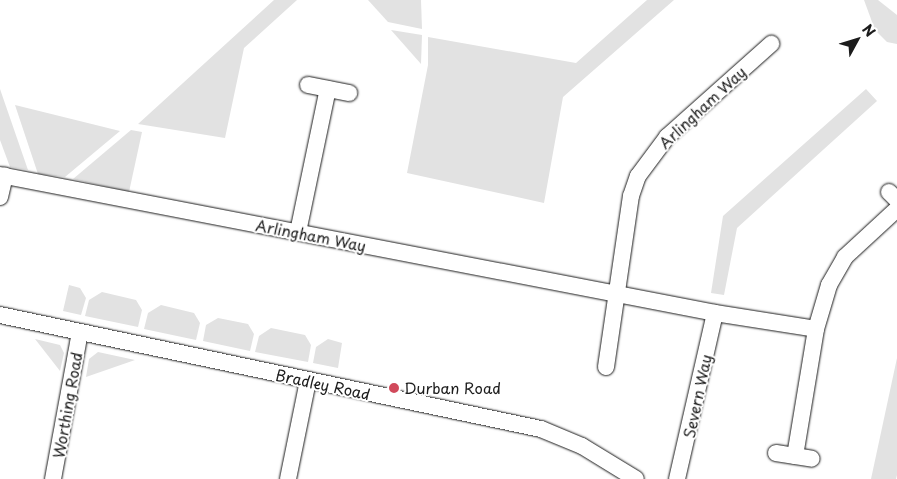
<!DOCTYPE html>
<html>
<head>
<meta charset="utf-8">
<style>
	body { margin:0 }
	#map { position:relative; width:897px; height:479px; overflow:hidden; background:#fff; font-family:"Playpen Sans",sans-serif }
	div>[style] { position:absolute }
	.green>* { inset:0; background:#e2e2e2 }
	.roads { filter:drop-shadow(0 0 1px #1c1c1c) drop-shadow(0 0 1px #1c1c1c) }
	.street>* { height:16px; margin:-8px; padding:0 8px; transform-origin:8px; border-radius:8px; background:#fff }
	.dots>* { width:14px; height:14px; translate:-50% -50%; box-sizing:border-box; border:2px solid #fff; border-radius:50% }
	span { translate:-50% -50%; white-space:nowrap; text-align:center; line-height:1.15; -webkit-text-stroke:4px #fff; paint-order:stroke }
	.street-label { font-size:15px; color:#1c1c1c }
	.poi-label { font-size:15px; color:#1c1c1c }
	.left { translate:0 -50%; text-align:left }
	.north { position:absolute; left:832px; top:15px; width:50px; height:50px; -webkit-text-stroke:4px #fff; paint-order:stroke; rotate:51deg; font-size:14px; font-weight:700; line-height:20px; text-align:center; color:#1c1c1c }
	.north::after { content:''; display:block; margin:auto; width:18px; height:22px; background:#1c1c1c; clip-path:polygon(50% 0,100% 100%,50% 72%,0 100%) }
</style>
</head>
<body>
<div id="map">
	<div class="green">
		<i style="clip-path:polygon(274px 0,297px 0,244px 48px,225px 138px,138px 124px)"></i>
		<i style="clip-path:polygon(368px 0,421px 0,422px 29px,388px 22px)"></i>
		<i style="clip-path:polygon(647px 0,674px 0,563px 97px,544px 203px,407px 173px,428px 65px,428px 37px,576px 63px)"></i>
		<i style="clip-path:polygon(864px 0,878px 0,897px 15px,897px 44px,887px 42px,875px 30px)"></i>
		<i style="clip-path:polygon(391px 30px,422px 35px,421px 64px)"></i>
		<i style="clip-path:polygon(0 89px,28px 170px,10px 167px,0 140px)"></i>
		<i style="clip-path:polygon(866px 89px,877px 101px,737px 228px,724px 295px,711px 293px,723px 216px)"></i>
		<i style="clip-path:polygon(15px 105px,120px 131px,65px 177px,38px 174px)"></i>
		<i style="clip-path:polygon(131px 130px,142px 132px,129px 192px,73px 179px)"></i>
		<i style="clip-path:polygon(69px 285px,80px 288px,86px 298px,81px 315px,63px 311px)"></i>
		<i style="clip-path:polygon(102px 292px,136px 300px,142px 310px,138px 327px,85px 316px,89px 300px)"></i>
		<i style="clip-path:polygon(161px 305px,194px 313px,200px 323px,196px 340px,144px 329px,148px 313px)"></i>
		<i style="clip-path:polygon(218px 318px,248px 324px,254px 334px,250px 351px,203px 341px,206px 325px)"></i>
		<i style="clip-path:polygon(271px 328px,305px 335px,311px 345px,308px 362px,255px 352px,259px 336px)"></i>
		<i style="clip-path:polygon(35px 339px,60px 345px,64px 353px,60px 371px)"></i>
		<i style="clip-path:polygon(328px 339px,342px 343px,338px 368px,313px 363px,316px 347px)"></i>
		<i style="clip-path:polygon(98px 352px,135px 360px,86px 377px,89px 359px)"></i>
		<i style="clip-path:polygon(897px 358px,897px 475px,896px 479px,871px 479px)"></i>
	</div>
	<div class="roads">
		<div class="street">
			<i style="left:308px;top:85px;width:42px;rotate:11deg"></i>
			<i style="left:0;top:175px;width:728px;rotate:10.92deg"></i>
			<i style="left:715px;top:313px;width:102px;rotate:9deg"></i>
			<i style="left:889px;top:192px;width:11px;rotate:45deg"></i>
			<i style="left:0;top:197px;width:22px;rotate:-77deg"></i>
			<i style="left:298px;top:232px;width:146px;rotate:-78.2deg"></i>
			<i style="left:0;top:315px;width:553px;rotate:11.9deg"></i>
			<i style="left:541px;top:429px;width:44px;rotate:22.5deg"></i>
			<i style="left:582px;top:446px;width:63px;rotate:31.4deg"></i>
			<i style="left:606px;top:367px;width:173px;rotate:-81.7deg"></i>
			<i style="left:631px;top:196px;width:21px;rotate:-71deg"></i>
			<i style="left:638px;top:176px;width:49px;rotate:-53.4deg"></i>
			<i style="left:667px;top:137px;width:140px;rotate:-41.8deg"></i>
			<i style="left:776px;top:453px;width:36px;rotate:9deg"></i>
			<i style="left:795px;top:456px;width:129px;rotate:-80.6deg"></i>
			<i style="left:816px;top:329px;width:46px;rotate:-73.5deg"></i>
			<i style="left:829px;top:285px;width:32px;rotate:-60deg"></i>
			<i style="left:845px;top:257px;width:71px;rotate:-42.7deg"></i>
			<i style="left:53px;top:479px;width:149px;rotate:-79.6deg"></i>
			<i style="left:288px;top:479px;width:100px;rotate:-78.5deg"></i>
			<i style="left:677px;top:479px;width:170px;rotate:-77.1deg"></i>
		</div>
	</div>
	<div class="dots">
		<i style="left:394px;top:388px;background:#d1495b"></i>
	</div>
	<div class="street-label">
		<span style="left:702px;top:107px;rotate:-43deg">Arlingham Way</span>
		<span style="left:311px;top:235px;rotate:11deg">Arlingham Way</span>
		<span style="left:323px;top:384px;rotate:12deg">Bradley Road</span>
		<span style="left:697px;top:396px;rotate:-78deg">Severn Way</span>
		<span style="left:67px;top:405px;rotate:-80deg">Worthing Road</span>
	</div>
	<div class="poi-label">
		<span class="left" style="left:404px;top:388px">Durban Road</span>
	</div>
	<div class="north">N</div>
</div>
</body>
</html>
